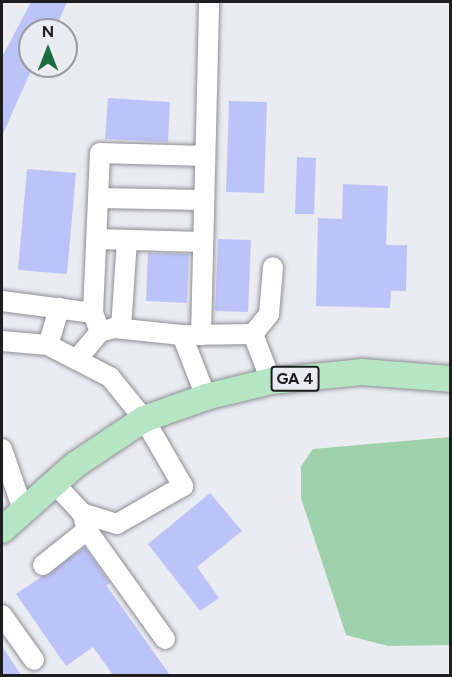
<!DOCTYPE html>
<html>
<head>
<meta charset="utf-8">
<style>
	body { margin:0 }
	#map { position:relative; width:452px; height:677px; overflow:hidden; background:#ebecf2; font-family:Figtree,sans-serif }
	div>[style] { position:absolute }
	.green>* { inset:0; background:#9ed0ab }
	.building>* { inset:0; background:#bcc3f8 }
	.roads { filter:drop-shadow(0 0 2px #8d8e94) drop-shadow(0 0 2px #8d8e94) }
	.minor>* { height:20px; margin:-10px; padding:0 10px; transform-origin:10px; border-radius:10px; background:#fff }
	.major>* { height:26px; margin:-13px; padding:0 13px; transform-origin:13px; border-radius:13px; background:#b5e5c3 }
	span { translate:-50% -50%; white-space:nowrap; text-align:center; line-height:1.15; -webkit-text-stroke:6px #ebecf2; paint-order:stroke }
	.shield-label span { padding:2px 4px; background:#ebecf2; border:2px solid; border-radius:4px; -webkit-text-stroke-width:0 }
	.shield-label { font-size:16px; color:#1e1e20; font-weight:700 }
	.frame { position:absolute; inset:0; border:3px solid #1e1e20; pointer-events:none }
	.north { position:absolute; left:18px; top:18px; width:60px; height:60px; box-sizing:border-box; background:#ebecf2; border:2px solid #999a9e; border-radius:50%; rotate:0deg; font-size:16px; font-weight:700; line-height:24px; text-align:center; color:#1e1e20 }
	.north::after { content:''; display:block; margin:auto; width:21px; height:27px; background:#1b6c3c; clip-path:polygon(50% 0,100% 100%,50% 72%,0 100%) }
</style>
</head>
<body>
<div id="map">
	<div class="green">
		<i style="clip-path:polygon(450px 437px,450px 645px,388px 646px,346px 635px,301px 498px,301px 466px,313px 449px)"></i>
	</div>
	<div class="building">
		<i style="clip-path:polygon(31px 2px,67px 2px,55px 30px,30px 30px,33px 66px,2px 136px,2px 57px)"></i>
		<i style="clip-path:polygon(108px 98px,170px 102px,168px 142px,105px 139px)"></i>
		<i style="clip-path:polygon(229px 101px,267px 102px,264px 193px,226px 192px)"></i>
		<i style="clip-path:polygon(297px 157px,316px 158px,314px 214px,295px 214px)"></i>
		<i style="clip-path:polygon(27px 169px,76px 173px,67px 274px,18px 270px)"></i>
		<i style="clip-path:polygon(343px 184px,388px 186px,386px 245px,407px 245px,406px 291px,391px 291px,390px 308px,316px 306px,318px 218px,342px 219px)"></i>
		<i style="clip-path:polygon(218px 239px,251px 240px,248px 312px,215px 311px)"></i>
		<i style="clip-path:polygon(148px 253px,189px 254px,187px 303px,146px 301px)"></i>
		<i style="clip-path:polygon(210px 493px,242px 531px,197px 567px,219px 598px,200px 611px,148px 544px)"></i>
		<i style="clip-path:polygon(85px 547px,110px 583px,106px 585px,170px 675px,113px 675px,93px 647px,66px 666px,16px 594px)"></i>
		<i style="clip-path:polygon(2px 646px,21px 675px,2px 675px)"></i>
	</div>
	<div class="roads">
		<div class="minor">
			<i style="left:98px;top:198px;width:106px;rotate:1.1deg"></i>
			<i style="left:97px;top:239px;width:106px;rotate:1.6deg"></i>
			<i style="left:2px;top:301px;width:92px;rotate:7.5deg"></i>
			<i style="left:121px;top:328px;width:88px;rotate:-86.1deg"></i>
			<i style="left:100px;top:332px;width:20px;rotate:-110deg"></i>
			<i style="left:93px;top:313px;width:160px;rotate:-87.5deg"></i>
			<i style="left:100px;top:153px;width:105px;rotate:1.6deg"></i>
			<i style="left:253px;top:334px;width:26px;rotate:-51deg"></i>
			<i style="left:269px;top:314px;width:47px;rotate:-85.1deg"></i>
			<i style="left:188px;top:335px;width:65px;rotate:-0.9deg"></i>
			<i style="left:253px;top:334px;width:50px;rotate:69deg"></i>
			<i style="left:201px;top:335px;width:333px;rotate:-88.6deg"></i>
			<i style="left:2px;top:341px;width:46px;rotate:5deg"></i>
			<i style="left:48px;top:345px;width:70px;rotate:27.3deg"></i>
			<i style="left:110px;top:377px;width:54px;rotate:51deg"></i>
			<i style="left:144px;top:419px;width:78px;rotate:59.8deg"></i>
			<i style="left:183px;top:486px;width:76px;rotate:150.1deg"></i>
			<i style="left:117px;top:524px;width:37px;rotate:-163deg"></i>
			<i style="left:82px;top:513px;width:41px;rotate:-133deg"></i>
			<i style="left:48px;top:345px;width:39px;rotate:-73deg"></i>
			<i style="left:78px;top:358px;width:34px;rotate:-50deg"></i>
			<i style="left:100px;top:332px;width:15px;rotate:-16deg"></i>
			<i style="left:114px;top:328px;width:68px;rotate:5.9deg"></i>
			<i style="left:182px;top:335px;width:66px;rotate:68.8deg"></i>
			<i style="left:2px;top:449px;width:65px;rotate:71deg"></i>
			<i style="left:87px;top:530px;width:134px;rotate:54.4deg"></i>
			<i style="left:43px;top:565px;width:56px;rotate:-38.5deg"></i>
			<i style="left:87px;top:530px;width:11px;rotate:-105deg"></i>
			<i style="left:2px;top:615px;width:55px;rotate:54.6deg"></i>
		</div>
		<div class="major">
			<i style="left:2px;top:530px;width:98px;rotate:-41.7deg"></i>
			<i style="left:75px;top:465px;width:83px;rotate:-33.7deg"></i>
			<i style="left:144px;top:419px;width:66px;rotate:-19.5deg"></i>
			<i style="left:206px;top:397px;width:67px;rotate:-13.8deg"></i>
			<i style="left:271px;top:381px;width:91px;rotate:-5.6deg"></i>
			<i style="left:362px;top:372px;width:88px;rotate:4.5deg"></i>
		</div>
	</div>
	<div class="shield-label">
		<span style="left:295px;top:379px">GA 4</span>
	</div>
	<div class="frame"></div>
	<div class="north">N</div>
</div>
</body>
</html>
